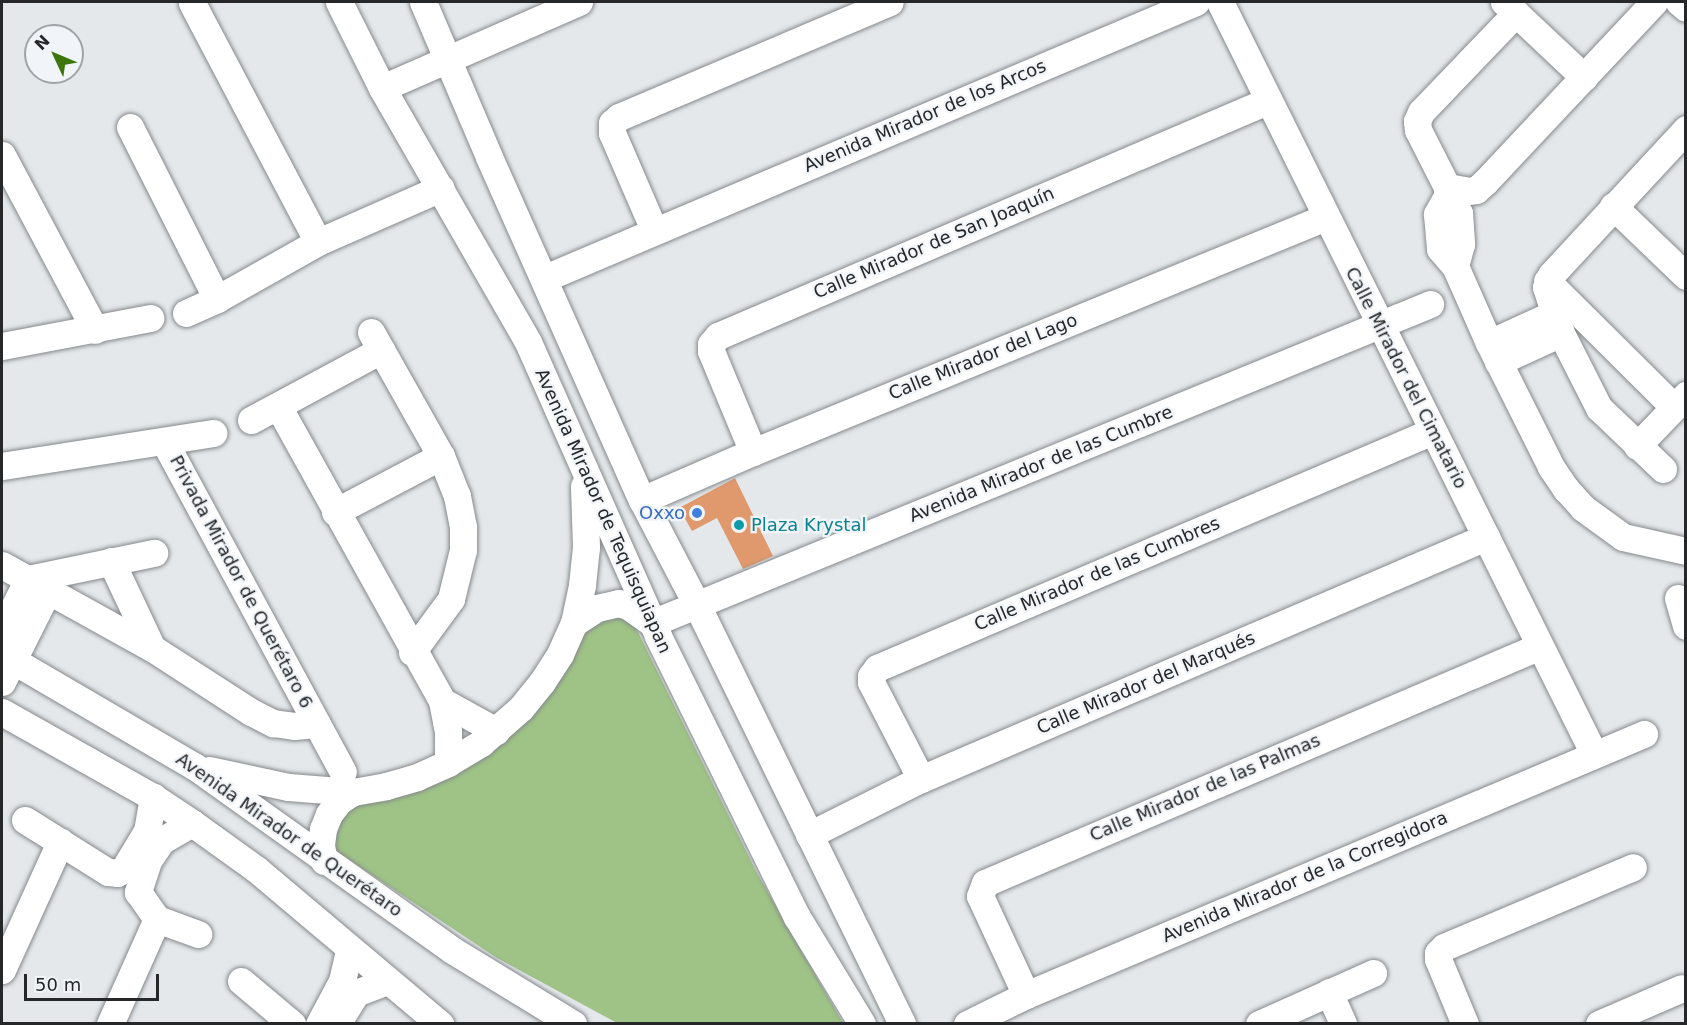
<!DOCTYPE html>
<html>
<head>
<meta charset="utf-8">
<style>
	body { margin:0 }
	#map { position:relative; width:1687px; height:1025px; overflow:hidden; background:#e4e8eb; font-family:"DejaVu Sans",sans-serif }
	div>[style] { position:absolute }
	.green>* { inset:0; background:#9fc386 }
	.building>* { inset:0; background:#e0996c }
	.roads { filter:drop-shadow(0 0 2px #85898c) drop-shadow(0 0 2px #85898c) }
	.minor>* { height:27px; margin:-13.5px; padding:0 13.5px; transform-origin:13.5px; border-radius:13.5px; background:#fff }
	.dots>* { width:16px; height:16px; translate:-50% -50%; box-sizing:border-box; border:3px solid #f1f5f9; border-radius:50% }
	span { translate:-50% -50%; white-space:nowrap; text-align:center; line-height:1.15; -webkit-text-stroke:4.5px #f1f5f9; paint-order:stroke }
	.street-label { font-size:18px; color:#252728 }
	.shop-label { font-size:18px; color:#366cbe }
	.right { translate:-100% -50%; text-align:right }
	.culture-label { font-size:18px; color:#0d838f }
	.left { translate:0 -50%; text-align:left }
	.frame { position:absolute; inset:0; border:3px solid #252728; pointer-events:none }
	.north { position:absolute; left:24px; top:24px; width:60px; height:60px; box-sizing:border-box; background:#f1f5f9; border:2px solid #9fa3a5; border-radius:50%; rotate:314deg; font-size:16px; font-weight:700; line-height:24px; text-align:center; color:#252728 }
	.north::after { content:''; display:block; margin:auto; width:21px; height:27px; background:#3c760c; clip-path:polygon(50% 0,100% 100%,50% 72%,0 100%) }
	.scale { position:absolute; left:24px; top:974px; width:135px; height:27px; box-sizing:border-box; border:3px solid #252728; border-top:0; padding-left:8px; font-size:18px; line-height:21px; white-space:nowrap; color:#252728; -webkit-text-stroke:4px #f1f5f9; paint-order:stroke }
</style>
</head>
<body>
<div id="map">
	<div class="green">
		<i style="clip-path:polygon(628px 612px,757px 873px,843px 1023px,617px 1023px,497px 958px,333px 849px,340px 809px,456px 771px,585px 617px)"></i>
	</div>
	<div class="building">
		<i style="clip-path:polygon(735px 478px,773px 556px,743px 569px,717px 518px,692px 531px,679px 508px)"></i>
	</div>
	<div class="roads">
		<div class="minor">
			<i style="left:339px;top:2px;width:96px;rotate:63.4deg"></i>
			<i style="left:382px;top:88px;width:293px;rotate:60.1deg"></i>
			<i style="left:528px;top:342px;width:321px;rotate:66.1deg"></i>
			<i style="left:658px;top:636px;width:313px;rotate:63.7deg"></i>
			<i style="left:797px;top:917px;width:125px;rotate:58.7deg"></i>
			<i style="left:423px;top:2px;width:168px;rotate:66.9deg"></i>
			<i style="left:489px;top:157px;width:376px;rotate:66deg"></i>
			<i style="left:642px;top:500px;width:119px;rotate:62.4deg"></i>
			<i style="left:697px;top:605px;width:466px;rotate:63.9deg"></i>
			<i style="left:1220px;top:2px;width:840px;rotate:63.56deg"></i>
			<i style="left:1504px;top:2px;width:110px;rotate:43.2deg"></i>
			<i style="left:1679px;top:2px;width:9px;rotate:41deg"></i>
			<i style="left:192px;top:3px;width:270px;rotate:62.2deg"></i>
			<i style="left:1516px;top:13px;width:137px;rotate:133.8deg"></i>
			<i style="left:1421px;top:112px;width:10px;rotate:114deg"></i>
			<i style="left:1417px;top:121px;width:9px;rotate:84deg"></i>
			<i style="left:1418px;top:130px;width:64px;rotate:63deg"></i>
			<i style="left:1447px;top:187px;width:9px;rotate:90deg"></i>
			<i style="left:1447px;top:196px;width:21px;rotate:119deg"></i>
			<i style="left:1437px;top:214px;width:35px;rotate:85deg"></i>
			<i style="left:1440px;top:249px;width:23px;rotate:49deg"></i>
			<i style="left:1455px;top:266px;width:84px;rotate:66.2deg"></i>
			<i style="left:1489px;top:343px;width:139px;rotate:63.4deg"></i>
			<i style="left:1551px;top:467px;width:27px;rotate:56deg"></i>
			<i style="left:1566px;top:489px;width:25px;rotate:48deg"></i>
			<i style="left:1583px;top:508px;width:49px;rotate:35.9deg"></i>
			<i style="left:1623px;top:537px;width:65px;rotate:12.5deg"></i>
			<i style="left:382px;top:88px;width:215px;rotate:-23.6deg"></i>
			<i style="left:130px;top:127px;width:193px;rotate:63.2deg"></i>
			<i style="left:2px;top:155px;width:198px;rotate:62deg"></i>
			<i style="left:1447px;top:187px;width:22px;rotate:10deg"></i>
			<i style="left:1469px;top:191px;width:7px;rotate:-8deg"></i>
			<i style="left:1476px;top:190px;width:12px;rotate:-42deg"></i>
			<i style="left:1485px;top:182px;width:247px;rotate:-46.8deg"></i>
			<i style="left:1447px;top:196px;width:21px;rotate:55deg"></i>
			<i style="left:1459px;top:213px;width:31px;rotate:86deg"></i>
			<i style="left:1461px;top:244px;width:23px;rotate:105deg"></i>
			<i style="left:1613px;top:206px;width:101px;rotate:43.8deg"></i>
			<i style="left:654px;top:230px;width:106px;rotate:-113.4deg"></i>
			<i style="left:612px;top:133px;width:10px;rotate:-90deg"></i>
			<i style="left:612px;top:123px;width:9px;rotate:-41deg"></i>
			<i style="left:619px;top:117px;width:294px;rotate:-23deg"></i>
			<i style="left:545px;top:278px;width:707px;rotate:-22.98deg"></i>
			<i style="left:1547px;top:281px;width:179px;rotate:44.8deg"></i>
			<i style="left:186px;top:313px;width:34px;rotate:-24deg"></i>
			<i style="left:217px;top:299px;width:116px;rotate:-29.4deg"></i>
			<i style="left:318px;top:242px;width:134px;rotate:-23.7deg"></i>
			<i style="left:371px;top:332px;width:142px;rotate:60.6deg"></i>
			<i style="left:441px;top:456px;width:43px;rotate:68.2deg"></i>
			<i style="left:457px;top:496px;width:32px;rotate:79deg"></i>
			<i style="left:463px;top:527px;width:23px;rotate:90deg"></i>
			<i style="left:463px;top:550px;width:50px;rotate:103.8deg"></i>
			<i style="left:451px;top:599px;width:66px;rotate:126.3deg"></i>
			<i style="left:1489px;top:343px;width:70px;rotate:-24.4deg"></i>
			<i style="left:2px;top:346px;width:151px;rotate:-10.7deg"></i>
			<i style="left:1498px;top:362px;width:69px;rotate:-24.7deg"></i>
			<i style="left:278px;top:406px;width:338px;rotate:60.9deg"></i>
			<i style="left:442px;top:701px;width:31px;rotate:79deg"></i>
			<i style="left:448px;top:731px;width:32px;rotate:90deg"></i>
			<i style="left:251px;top:420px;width:148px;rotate:-28.3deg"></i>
			<i style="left:164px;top:441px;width:376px;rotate:61.6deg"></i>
			<i style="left:1637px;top:446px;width:71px;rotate:-46.1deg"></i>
			<i style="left:753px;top:452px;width:109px;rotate:-112.6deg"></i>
			<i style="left:711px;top:351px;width:7px;rotate:-90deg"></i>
			<i style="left:711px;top:344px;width:11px;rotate:-49deg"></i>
			<i style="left:718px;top:336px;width:597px;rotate:-23.17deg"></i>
			<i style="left:2px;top:466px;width:214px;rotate:-8.9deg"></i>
			<i style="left:1663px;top:469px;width:88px;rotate:-136.4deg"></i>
			<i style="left:1599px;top:408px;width:84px;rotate:-116.9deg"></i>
			<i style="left:1561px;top:333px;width:48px;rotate:-108.1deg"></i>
			<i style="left:1546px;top:287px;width:13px;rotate:-67deg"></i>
			<i style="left:1551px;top:275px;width:199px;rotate:-47.2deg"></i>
			<i style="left:642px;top:500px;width:121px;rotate:-23.4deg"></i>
			<i style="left:753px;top:452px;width:619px;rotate:-22.3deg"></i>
			<i style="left:335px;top:512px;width:120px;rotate:-27.8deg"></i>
			<i style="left:111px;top:561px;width:96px;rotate:64.8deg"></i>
			<i style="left:2px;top:565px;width:171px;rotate:29deg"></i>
			<i style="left:152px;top:648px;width:118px;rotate:32.9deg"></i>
			<i style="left:251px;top:712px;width:25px;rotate:27deg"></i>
			<i style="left:273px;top:723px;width:21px;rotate:8deg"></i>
			<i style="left:294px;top:726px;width:23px;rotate:-5deg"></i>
			<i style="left:1678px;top:598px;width:29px;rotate:74deg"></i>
			<i style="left:574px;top:623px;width:27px;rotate:-33deg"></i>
			<i style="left:597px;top:608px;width:22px;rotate:-13deg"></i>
			<i style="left:618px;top:603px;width:10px;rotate:17deg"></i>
			<i style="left:628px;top:606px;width:29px;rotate:35deg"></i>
			<i style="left:652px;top:623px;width:841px;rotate:-22.29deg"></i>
			<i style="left:2px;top:631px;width:58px;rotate:-63.4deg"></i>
			<i style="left:28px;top:579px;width:129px;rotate:-11.7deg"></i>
			<i style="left:2px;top:654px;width:222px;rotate:30.3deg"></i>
			<i style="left:194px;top:766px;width:317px;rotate:35.5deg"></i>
			<i style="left:452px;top:950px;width:142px;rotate:31.4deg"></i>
			<i style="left:2px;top:682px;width:103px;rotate:-63.4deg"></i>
			<i style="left:442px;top:701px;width:62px;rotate:29.1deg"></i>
			<i style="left:2px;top:712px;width:173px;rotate:29.4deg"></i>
			<i style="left:153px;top:797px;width:47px;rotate:33.7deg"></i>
			<i style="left:192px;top:823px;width:79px;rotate:35.7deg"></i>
			<i style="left:256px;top:869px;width:241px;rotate:40.1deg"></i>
			<i style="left:209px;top:770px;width:81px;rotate:12.1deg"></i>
			<i style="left:288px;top:787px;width:65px;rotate:4.4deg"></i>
			<i style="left:353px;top:792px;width:34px;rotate:-10deg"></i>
			<i style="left:386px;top:786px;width:32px;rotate:-16deg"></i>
			<i style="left:417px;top:777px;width:34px;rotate:-24deg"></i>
			<i style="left:448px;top:763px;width:39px;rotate:-31deg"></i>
			<i style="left:481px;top:743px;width:53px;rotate:-41.2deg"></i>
			<i style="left:521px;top:708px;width:33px;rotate:-51deg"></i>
			<i style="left:542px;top:682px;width:33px;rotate:-57deg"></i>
			<i style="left:560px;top:654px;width:34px;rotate:-66deg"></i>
			<i style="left:574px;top:623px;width:39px;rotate:-78deg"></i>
			<i style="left:582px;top:585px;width:38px;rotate:-84deg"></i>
			<i style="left:586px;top:547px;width:61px;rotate:-91.9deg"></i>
			<i style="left:921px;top:779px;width:109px;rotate:-117.3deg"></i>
			<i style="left:871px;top:682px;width:6px;rotate:-90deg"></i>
			<i style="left:871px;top:676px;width:10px;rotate:-53deg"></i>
			<i style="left:877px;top:668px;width:604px;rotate:-23.09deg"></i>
			<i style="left:25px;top:820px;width:98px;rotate:32.1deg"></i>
			<i style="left:108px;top:872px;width:9px;rotate:6deg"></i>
			<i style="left:117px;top:873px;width:8px;rotate:-30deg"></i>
			<i style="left:124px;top:869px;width:44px;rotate:-58.8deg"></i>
			<i style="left:147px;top:831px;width:35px;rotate:-80deg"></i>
			<i style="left:192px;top:823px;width:34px;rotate:150deg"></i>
			<i style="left:162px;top:840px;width:25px;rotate:124deg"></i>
			<i style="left:148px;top:861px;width:33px;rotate:108deg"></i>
			<i style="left:138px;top:892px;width:33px;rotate:55deg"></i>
			<i style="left:157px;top:919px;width:44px;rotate:20.1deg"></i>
			<i style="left:809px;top:835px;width:125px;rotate:-26.6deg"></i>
			<i style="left:921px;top:779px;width:615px;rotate:-23.19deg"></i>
			<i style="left:324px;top:861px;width:16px;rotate:-101deg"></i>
			<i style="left:321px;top:845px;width:16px;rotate:-83deg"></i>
			<i style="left:323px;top:829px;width:16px;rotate:-68deg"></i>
			<i style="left:329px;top:814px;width:16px;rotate:-52deg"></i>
			<i style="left:339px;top:801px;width:17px;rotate:-33deg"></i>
			<i style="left:2px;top:970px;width:141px;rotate:-65.6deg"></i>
			<i style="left:241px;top:981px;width:67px;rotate:40.1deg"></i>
			<i style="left:1329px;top:992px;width:35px;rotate:66deg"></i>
			<i style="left:1026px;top:995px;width:109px;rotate:-114.9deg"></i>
			<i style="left:980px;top:896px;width:14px;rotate:-69deg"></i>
			<i style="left:985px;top:883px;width:603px;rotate:-23.12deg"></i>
			<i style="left:338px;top:1022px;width:34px;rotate:-58deg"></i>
			<i style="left:356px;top:993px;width:33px;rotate:-21deg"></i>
			<i style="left:110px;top:1024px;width:115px;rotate:-65.9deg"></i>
			<i style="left:319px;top:1024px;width:49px;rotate:-61.9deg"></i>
			<i style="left:342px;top:981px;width:32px;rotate:-77deg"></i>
			<i style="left:967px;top:1024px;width:66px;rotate:-26.2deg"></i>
			<i style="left:1026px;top:995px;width:671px;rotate:-22.9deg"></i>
			<i style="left:1259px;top:1024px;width:125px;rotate:-24.1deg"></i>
			<i style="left:1465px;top:1024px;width:70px;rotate:-112.6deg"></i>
			<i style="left:1438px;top:959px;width:6px;rotate:-90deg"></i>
			<i style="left:1438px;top:953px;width:8px;rotate:-45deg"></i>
			<i style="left:1444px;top:947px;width:205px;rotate:-22.9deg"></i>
			<i style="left:1599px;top:1024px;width:90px;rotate:-23.4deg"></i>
		</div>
	</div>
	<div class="dots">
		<i style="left:697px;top:513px;background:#3f7fe0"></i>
		<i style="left:739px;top:525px;background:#0f9aa8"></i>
	</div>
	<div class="street-label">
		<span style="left:925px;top:116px;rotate:-23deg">Avenida Mirador de los Arcos</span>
		<span style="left:934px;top:243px;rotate:-23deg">Calle Mirador de San Joaquín</span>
		<span style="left:983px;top:357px;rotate:-22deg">Calle Mirador del Lago</span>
		<span style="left:1406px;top:378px;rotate:63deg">Calle Mirador del Cimatario</span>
		<span style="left:1041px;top:464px;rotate:-22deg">Avenida Mirador de las Cumbre</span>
		<span style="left:603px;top:511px;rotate:66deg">Avenida Mirador de Tequisquiapan</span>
		<span style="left:1097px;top:574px;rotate:-23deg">Calle Mirador de las Cumbres</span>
		<span style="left:241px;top:582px;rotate:62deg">Privada Mirador de Querétaro 6</span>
		<span style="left:1146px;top:683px;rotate:-23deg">Calle Mirador del Marqués</span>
		<span style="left:1205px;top:788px;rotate:-23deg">Calle Mirador de las Palmas</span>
		<span style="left:289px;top:835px;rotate:35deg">Avenida Mirador de Querétaro</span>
		<span style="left:1305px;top:877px;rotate:-23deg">Avenida Mirador de la Corregidora</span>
	</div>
	<div class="shop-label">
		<span class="right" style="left:685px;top:513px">Oxxo</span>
	</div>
	<div class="culture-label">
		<span class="left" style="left:751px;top:525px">Plaza Krystal</span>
	</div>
	<div class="frame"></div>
	<div class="north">N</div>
	<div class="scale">50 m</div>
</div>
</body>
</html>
